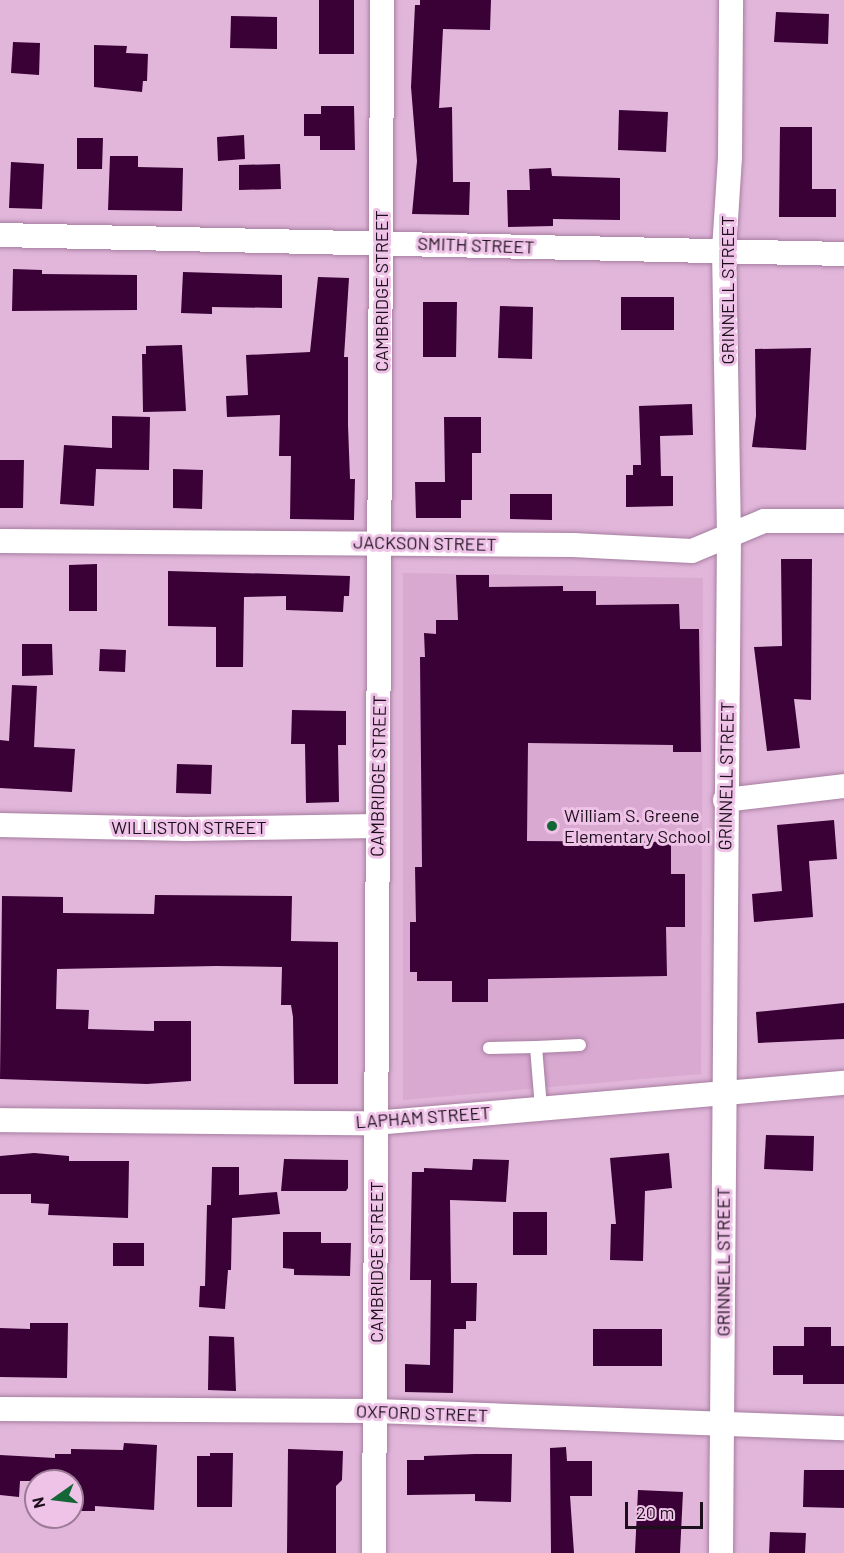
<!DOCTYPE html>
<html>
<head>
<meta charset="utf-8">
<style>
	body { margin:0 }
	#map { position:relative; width:844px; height:1553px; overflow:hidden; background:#e1b6da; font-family:Barlow,sans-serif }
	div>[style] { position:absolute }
	.built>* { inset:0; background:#d9a9d1 }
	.building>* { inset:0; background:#390135 }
	.roads { filter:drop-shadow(0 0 2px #a67ea0) drop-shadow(0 0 2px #a67ea0) }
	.service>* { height:12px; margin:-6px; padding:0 6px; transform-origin:6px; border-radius:6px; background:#fff }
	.minor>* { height:24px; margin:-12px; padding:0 12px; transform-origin:12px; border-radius:12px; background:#fff }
	.dots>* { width:16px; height:16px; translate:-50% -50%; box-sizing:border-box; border:3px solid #eec3e7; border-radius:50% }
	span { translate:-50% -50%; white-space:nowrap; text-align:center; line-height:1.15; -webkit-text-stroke:6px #eec3e7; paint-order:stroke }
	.street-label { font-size:18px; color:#1e0f1c }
	.poi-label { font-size:18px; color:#1e0f1c }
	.left { translate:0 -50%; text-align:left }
	.north { position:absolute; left:24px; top:1469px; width:60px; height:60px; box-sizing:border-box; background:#eec3e7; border:2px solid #9b7b96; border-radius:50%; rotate:256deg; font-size:16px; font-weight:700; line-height:24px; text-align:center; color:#1e0f1c }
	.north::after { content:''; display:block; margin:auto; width:21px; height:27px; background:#156636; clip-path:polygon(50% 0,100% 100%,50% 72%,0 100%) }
	.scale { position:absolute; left:625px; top:1502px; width:78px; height:27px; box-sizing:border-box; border:3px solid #1e0f1c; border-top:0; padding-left:8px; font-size:18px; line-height:21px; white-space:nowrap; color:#1e0f1c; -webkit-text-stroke:4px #eec3e7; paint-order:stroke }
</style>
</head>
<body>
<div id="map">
	<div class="built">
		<i style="clip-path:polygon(403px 573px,703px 578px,701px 1074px,403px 1100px)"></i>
	</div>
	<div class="building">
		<i style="clip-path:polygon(319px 0,354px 0,354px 54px,319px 54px)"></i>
		<i style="clip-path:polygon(420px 0,491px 0,490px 30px,443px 29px,439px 108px,452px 107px,453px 182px,470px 182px,469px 215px,412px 214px,417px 161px,411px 87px,415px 5px,420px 5px)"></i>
		<i style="clip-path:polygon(776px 12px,829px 14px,828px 44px,774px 42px)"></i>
		<i style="clip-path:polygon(231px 16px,277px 17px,277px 49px,230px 48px)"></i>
		<i style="clip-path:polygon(13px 42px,40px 43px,39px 75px,11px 73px)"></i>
		<i style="clip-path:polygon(94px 45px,127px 46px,126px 53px,148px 54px,147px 81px,143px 81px,142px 92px,94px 87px)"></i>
		<i style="clip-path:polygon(321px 106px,354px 106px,355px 150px,320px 150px,320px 136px,304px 136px,304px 114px,321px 114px)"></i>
		<i style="clip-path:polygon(619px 110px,668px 112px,666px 152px,618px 150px)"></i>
		<i style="clip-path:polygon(780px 127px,812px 127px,812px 189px,836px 189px,836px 217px,779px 217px)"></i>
		<i style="clip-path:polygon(244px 135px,245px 159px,218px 161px,217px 137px)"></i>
		<i style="clip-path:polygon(77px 138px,103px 138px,102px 169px,77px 169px)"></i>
		<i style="clip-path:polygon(110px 156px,138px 156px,138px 167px,183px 168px,182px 211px,108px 210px)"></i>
		<i style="clip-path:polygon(11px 162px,44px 164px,42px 209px,9px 208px)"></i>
		<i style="clip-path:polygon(280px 164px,281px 189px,239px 190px,239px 165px)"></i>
		<i style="clip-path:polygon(551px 168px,552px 176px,620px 178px,620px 220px,553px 219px,553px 226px,508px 227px,507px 190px,530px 190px,529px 169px)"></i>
		<i style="clip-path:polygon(13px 269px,42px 270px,42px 274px,137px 275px,137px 310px,12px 311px)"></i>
		<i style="clip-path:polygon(183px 272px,282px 275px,282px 308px,212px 307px,212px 314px,181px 313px)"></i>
		<i style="clip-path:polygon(318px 277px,349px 278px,344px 357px,348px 357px,348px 425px,350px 479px,355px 479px,354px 520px,290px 519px,291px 456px,279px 456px,280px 415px,227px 417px,226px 396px,248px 395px,246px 355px,310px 352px)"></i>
		<i style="clip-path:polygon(621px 297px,674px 297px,674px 330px,621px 330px)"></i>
		<i style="clip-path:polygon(423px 302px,457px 302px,456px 357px,423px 357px)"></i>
		<i style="clip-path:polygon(500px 306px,533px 307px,532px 359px,498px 358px)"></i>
		<i style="clip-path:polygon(182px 345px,186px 411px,143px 412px,142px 354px,146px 354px,146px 346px)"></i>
		<i style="clip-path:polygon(811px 348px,806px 450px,752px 447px,756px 416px,755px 349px)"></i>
		<i style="clip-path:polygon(692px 404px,693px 435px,660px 436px,661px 476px,673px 476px,673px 506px,626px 507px,626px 475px,633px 475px,633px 465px,641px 465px,639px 406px)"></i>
		<i style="clip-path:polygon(112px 416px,150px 417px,149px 470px,96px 469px,94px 506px,60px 504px,64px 445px,112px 448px)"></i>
		<i style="clip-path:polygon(444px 417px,481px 417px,481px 453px,472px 453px,472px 500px,461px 500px,461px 518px,416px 518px,415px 482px,445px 482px)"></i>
		<i style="clip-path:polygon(0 460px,24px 460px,23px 508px,0 508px)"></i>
		<i style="clip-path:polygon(173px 469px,203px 470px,202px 509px,173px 508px)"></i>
		<i style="clip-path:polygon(510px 494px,552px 494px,552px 520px,510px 519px)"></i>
		<i style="clip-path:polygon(781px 559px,812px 559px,811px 700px,794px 699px,800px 748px,767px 751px,754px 647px,782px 646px)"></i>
		<i style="clip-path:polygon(97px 564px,97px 611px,69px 611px,69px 565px)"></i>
		<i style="clip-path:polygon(168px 571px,350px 576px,349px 596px,344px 596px,343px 612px,286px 610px,286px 596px,244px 597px,243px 667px,216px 667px,216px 627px,168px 626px)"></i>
		<i style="clip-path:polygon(456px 575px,489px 575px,489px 587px,563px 586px,563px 591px,596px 591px,596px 605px,679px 604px,680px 629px,699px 629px,701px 752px,673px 752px,673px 745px,528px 743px,527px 841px,671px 842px,671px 874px,685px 874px,685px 927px,666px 927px,667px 976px,488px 979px,488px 1002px,452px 1002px,452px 981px,417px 981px,417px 972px,410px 972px,410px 922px,416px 922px,415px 867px,422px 867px,420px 657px,425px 657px,424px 633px,436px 634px,436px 620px,458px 620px)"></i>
		<i style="clip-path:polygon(22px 644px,52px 644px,53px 675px,22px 676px)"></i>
		<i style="clip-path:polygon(100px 649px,126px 650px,125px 672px,99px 671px)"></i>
		<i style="clip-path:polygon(12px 685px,37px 686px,34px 747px,75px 749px,72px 792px,0 788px,0 740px,9px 741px)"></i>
		<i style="clip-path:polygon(292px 710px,346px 711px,346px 745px,338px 745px,339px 802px,306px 803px,305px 744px,291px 744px)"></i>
		<i style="clip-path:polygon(177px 764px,212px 765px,211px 794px,176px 793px)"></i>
		<i style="clip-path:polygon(834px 820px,837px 859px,809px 861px,813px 917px,754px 922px,752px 894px,782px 891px,777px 825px)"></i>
		<i style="clip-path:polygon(155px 895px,292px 896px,291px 941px,338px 942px,338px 1084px,294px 1084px,293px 1017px,291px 1005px,281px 1005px,282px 967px,216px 966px,57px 969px,56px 1009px,89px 1010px,88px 1029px,154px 1031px,154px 1021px,191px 1021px,191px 1081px,147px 1084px,0 1079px,2px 896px,63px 897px,63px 913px,154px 914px)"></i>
		<i style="clip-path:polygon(844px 1003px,844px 1039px,758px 1043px,756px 1012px)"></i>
		<i style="clip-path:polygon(766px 1135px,814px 1136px,813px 1171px,764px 1169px)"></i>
		<i style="clip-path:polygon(34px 1153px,69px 1156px,69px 1161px,129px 1161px,128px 1218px,48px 1215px,49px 1204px,31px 1203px,31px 1194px,0 1194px,0 1156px)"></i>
		<i style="clip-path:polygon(669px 1153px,672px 1188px,645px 1191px,643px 1261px,610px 1260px,611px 1224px,616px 1224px,610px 1158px)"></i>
		<i style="clip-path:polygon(284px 1159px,348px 1160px,348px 1188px,346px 1191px,281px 1191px)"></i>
		<i style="clip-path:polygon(473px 1159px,509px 1160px,506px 1202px,450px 1200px,451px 1283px,477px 1283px,476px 1321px,466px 1321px,466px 1329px,454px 1329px,453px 1393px,405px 1392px,405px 1364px,430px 1365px,431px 1280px,410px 1280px,412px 1172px,424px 1172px,424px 1168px,472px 1170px)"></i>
		<i style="clip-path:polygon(212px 1167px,239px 1167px,239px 1195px,277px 1192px,280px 1214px,232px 1218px,231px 1270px,228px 1270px,225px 1309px,199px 1307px,200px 1286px,205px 1286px,207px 1205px,211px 1205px)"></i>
		<i style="clip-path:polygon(513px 1212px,547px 1212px,547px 1255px,513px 1255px)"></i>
		<i style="clip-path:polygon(283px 1232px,321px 1232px,321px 1243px,351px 1243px,350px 1276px,294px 1275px,294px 1269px,283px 1268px)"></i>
		<i style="clip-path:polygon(113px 1243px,144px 1243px,144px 1266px,113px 1266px)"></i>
		<i style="clip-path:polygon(30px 1323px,68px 1323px,67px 1378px,0 1377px,0 1328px,30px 1329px)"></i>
		<i style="clip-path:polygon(804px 1327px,831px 1327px,831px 1346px,844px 1346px,844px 1384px,803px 1384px,803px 1375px,773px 1375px,773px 1346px,804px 1346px)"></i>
		<i style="clip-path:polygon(593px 1329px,662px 1329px,662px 1366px,593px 1366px)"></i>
		<i style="clip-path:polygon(209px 1336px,234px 1337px,236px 1391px,208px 1390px)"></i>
		<i style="clip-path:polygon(124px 1443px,157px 1445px,154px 1510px,95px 1506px,95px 1511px,72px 1511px,72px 1481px,20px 1481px,19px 1497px,0 1495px,0 1455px,55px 1458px,55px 1454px,71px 1454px,71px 1449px,123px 1450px)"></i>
		<i style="clip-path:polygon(566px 1447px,567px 1461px,592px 1461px,592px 1496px,570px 1496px,574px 1553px,551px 1553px,550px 1448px)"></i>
		<i style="clip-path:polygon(288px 1449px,343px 1451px,342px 1480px,336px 1486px,336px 1553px,287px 1553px)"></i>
		<i style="clip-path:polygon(210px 1453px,233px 1453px,232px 1507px,197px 1507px,197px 1456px,210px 1456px)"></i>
		<i style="clip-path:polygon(475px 1454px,512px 1454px,511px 1502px,475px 1501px,475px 1494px,407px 1495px,407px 1460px,424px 1460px,424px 1456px)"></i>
		<i style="clip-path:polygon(804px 1470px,844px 1470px,844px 1508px,803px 1507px)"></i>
		<i style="clip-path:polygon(638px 1490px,683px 1492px,680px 1553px,635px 1553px)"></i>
		<i style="clip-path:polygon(770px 1532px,806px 1533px,805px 1553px,769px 1553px)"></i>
	</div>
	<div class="roads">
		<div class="service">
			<i style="left:536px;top:1047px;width:44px;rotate:-2.6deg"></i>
			<i style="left:489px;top:1048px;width:47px;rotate:-1.2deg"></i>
			<i style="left:536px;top:1047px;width:61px;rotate:85.3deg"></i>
		</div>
		<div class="minor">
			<i style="left:0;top:235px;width:844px;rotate:1.29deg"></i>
			<i style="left:0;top:541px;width:573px;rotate:0.4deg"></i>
			<i style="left:573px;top:545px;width:119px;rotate:2.9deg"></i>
			<i style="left:692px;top:551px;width:78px;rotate:-22.6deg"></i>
			<i style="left:764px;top:521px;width:80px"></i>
			<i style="left:725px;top:800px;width:120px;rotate:-6.7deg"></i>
			<i style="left:0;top:825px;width:186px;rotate:1.2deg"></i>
			<i style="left:186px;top:829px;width:191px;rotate:-0.9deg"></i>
			<i style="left:0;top:1120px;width:375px;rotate:0.5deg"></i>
			<i style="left:375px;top:1123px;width:471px;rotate:-4.9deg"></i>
			<i style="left:0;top:1409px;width:376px;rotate:0.3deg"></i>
			<i style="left:376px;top:1411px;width:468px;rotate:2.1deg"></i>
			<i style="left:374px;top:1553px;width:1553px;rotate:-89.7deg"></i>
			<i style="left:721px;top:1553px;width:1017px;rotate:-89.55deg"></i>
			<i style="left:729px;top:536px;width:286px;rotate:-91deg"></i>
			<i style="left:724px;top:250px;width:93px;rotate:-86.3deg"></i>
			<i style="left:730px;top:157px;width:157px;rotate:-89.6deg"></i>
		</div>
	</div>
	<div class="dots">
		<i style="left:552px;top:826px;background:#156636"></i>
	</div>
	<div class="street-label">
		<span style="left:476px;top:245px;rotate:2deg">SMITH STREET</span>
		<span style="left:727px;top:290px;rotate:-90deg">GRINNELL STREET</span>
		<span style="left:381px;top:291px;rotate:-90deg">CAMBRIDGE STREET</span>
		<span style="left:425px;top:543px;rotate:1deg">JACKSON STREET</span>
		<span style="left:378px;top:776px;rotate:-89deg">CAMBRIDGE STREET</span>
		<span style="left:726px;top:776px;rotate:-89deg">GRINNELL STREET</span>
		<span style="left:189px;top:827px">WILLISTON STREET</span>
		<span style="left:423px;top:1117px;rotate:-4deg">LAPHAM STREET</span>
		<span style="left:376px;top:1262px;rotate:-90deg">CAMBRIDGE STREET</span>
		<span style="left:723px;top:1262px;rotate:-90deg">GRINNELL STREET</span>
		<span style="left:422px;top:1413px;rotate:2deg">OXFORD STREET</span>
	</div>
	<div class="poi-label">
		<span class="left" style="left:564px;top:826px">William S. Greene<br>Elementary School</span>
	</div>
	<div class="north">N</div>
	<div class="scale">20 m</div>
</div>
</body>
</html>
